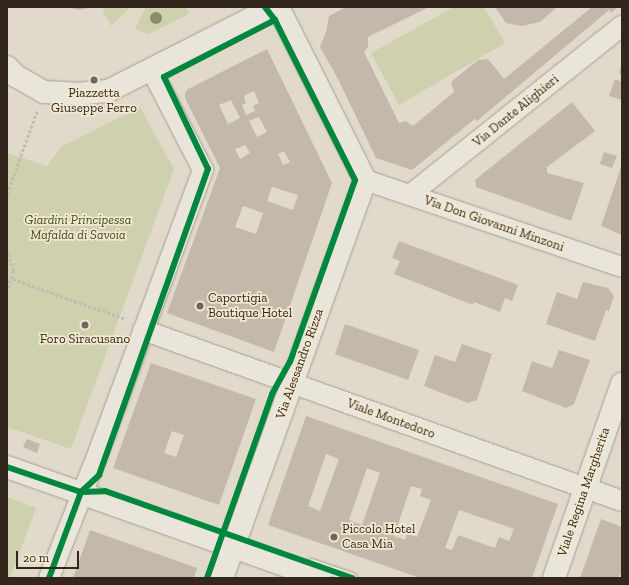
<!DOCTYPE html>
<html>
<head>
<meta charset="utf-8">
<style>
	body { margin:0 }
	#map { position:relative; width:629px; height:585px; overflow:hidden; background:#e1daca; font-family:"Zilla Slab",serif }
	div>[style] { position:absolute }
	.green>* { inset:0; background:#cfd0ad }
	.building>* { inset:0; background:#c4b8ab }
	.path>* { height:2.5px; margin-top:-1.25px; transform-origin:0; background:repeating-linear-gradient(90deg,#c2bcb3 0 3px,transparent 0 5px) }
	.roads { filter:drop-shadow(0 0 1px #a69f94) drop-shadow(0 0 1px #a69f94) }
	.lane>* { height:10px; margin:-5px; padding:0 5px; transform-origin:5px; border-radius:5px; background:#eae5db }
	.street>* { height:20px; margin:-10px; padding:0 10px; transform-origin:10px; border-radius:10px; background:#eae5db }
	.secondary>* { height:22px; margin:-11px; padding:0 11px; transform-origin:11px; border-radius:11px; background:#eae5db }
	.cycleway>* { height:6px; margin:-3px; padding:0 3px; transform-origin:3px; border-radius:3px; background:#00873e }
	.trees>* { width:12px; height:12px; margin:-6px; border-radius:50%; background:#8b8c6f }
	.dots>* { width:11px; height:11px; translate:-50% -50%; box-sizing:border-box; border:2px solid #f2e8d0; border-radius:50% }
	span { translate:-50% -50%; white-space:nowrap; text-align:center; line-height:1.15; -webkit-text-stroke:3.5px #f2e8d0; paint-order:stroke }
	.poi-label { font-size:13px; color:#33271d }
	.left { translate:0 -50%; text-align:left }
	.street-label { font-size:13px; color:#33271d }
	.park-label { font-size:13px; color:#444d25; font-style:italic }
	.frame { position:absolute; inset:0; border:8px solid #33271d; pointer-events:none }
	.scale { position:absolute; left:16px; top:551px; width:63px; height:18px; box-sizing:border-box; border:2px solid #33271d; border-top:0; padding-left:5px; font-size:12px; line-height:14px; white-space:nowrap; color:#33271d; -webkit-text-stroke:3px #f2e8d0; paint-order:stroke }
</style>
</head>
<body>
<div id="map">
	<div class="green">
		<i style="clip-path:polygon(107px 7px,131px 7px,111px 26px,102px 10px)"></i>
		<i style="clip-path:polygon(146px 7px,186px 7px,189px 14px,148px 34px,135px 29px)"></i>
		<i style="clip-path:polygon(454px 7px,484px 7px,505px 43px,399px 105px,371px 53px)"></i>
		<i style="clip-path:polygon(140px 107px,174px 169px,71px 449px,7px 427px,7px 153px,47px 166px,61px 147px)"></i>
		<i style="clip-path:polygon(7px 497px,36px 508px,10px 578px,7px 578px)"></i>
	</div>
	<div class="building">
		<i style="clip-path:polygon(65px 7px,94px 7px,79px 10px)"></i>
		<i style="clip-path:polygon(346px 7px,429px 7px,368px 37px,368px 47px,364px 52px,399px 123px,406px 121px,413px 126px,454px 92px,451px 82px,478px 60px,488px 59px,504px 79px,592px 7px,618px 7px,611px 13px,609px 10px,477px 121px,475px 119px,412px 170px,376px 158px,338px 79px,320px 47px,326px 32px,329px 16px)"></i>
		<i style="clip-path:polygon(495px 7px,557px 7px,540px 22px,522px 26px,506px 23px)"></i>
		<i style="clip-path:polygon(evenodd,267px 49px,332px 183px,274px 352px,167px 313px,220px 168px,185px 98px,185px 93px,188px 89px,267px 49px,254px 91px,259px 103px,253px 106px,255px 111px,246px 115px,242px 105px,246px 103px,244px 96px,254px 91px,267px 49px,231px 100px,240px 118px,228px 124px,219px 105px,231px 100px,267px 49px,259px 117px,267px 132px,257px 137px,249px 121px,259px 117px,267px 49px,245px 145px,250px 153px,240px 159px,235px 149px,245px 145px,267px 49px,284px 151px,290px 162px,283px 165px,278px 154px,284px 151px,267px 49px,272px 187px,298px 195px,293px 210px,267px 201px,272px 187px,267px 49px,243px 206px,263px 213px,256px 234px,235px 227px,243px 206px)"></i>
		<i style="clip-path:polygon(622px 64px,622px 78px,619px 72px)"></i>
		<i style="clip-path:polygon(615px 79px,622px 82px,622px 100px,609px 96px)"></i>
		<i style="clip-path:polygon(572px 102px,595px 131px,547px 167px,547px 173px,584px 183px,571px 221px,476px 187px,475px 180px)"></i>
		<i style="clip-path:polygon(604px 152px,617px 156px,612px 168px,600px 164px)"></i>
		<i style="clip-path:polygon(622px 164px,622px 235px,601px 226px)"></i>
		<i style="clip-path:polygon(399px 241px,518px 285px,512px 301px,505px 298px,500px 312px,474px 302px,473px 305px,394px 274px,400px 261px,392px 258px)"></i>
		<i style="clip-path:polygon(583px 282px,608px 288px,614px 296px,609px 311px,606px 310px,595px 341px,546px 324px,557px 292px,577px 299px)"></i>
		<i style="clip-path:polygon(345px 324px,419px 350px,408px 380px,335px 354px)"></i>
		<i style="clip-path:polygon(462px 344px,492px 354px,477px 400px,468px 403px,424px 386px,435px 355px,455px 362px)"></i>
		<i style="clip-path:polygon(559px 350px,590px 360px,574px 404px,566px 408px,522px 391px,532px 361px,552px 368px)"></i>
		<i style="clip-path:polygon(evenodd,151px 363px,256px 399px,219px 505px,113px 468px,151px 363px,172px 431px,184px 435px,176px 457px,164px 453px,172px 431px)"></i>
		<i style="clip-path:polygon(evenodd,306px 416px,558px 504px,532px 578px,420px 578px,268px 525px,306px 416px,326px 454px,339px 459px,320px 511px,308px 506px,326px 454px,306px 416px,367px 468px,380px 473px,362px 525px,349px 520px,367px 468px,306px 416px,411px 486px,422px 489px,420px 496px,431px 500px,417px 537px,407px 534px,405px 540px,394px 536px,411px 486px,306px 416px,459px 510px,514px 529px,509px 541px,499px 537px,495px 548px,458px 535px,452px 550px,445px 548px,459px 510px)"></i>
		<i style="clip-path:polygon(27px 439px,40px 444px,37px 453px,23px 447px)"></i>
		<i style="clip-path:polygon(601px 519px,622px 527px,622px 572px,618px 578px,580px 578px)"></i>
		<i style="clip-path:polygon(90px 530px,197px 568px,194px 578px,73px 578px)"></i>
	</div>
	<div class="path">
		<i style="left:7px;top:194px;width:88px;rotate:-70.1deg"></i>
		<i style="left:7px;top:249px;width:23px;rotate:72deg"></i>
		<i style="left:14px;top:271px;width:21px;rotate:109deg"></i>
		<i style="left:13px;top:279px;width:120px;rotate:19.5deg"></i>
	</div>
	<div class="roads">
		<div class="lane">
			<i style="left:312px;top:564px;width:42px;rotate:19.3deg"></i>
		</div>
		<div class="street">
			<i style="left:365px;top:180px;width:271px;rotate:18.7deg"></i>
			<i style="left:410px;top:195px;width:271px;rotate:-38.6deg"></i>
			<i style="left:143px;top:330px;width:509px;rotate:19.65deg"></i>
			<i style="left:49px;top:578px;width:136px;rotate:-68.5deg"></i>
			<i style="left:99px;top:451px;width:300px;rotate:-69.7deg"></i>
			<i style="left:203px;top:170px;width:114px;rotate:-117.2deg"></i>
		</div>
		<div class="secondary">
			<i style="left:7px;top:67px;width:13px;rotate:45deg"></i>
			<i style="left:16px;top:76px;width:32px;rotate:30deg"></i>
			<i style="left:44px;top:92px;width:34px;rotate:3deg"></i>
			<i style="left:78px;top:94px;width:30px;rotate:-6deg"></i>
			<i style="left:108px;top:91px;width:186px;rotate:-26.8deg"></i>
			<i style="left:7px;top:467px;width:332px;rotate:19.5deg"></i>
			<i style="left:222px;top:578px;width:423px;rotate:-70.2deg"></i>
			<i style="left:365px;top:180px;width:194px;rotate:-116.7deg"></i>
			<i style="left:554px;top:578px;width:206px;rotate:-70.7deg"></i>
		</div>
	</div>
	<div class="cycleway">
		<i style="left:7px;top:467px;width:78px;rotate:18.7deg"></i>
		<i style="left:81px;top:492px;width:24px;rotate:-2deg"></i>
		<i style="left:105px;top:491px;width:262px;rotate:19.4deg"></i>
		<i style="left:49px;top:578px;width:92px;rotate:-69.6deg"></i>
		<i style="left:81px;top:492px;width:25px;rotate:-43deg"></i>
		<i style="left:99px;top:475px;width:325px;rotate:-70.4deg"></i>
		<i style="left:208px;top:169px;width:102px;rotate:-115.6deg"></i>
		<i style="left:164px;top:77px;width:125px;rotate:-27.2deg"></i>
		<i style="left:207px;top:578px;width:195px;rotate:-70.5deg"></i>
		<i style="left:272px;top:394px;width:37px;rotate:-61deg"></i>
		<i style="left:290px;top:362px;width:193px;rotate:-70.3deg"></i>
		<i style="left:355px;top:180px;width:179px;rotate:-116.6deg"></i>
		<i style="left:275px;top:20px;width:16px;rotate:-128deg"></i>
	</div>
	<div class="trees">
		<i style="left:156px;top:18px"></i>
	</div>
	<div class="dots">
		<i style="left:94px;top:80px;background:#70665a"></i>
		<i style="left:200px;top:306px;background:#70665a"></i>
		<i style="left:85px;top:325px;background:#70665a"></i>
		<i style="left:334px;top:537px;background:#70665a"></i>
	</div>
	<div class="poi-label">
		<span style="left:94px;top:101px">Piazzetta<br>Giuseppe Ferro</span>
		<span class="left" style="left:208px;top:306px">Caportigia<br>Boutique Hotel</span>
		<span style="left:85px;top:339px">Foro Siracusano</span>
		<span class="left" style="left:342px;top:537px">Piccolo Hotel<br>Casa Mia</span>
	</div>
	<div class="street-label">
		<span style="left:516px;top:111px;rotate:-39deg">Via Dante Alighieri</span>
		<span style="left:494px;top:224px;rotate:19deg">Via Don Giovanni Minzoni</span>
		<span style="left:300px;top:364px;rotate:-70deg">Via Alessandro Rizza</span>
		<span style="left:391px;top:419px;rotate:20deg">Viale Montedoro</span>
		<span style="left:584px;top:492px;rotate:-71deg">Viale Regina Margherita</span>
	</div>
	<div class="park-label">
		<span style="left:78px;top:228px">Giardini Principessa<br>Mafalda di Savoia</span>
	</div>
	<div class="frame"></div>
	<div class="scale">20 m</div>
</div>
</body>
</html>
